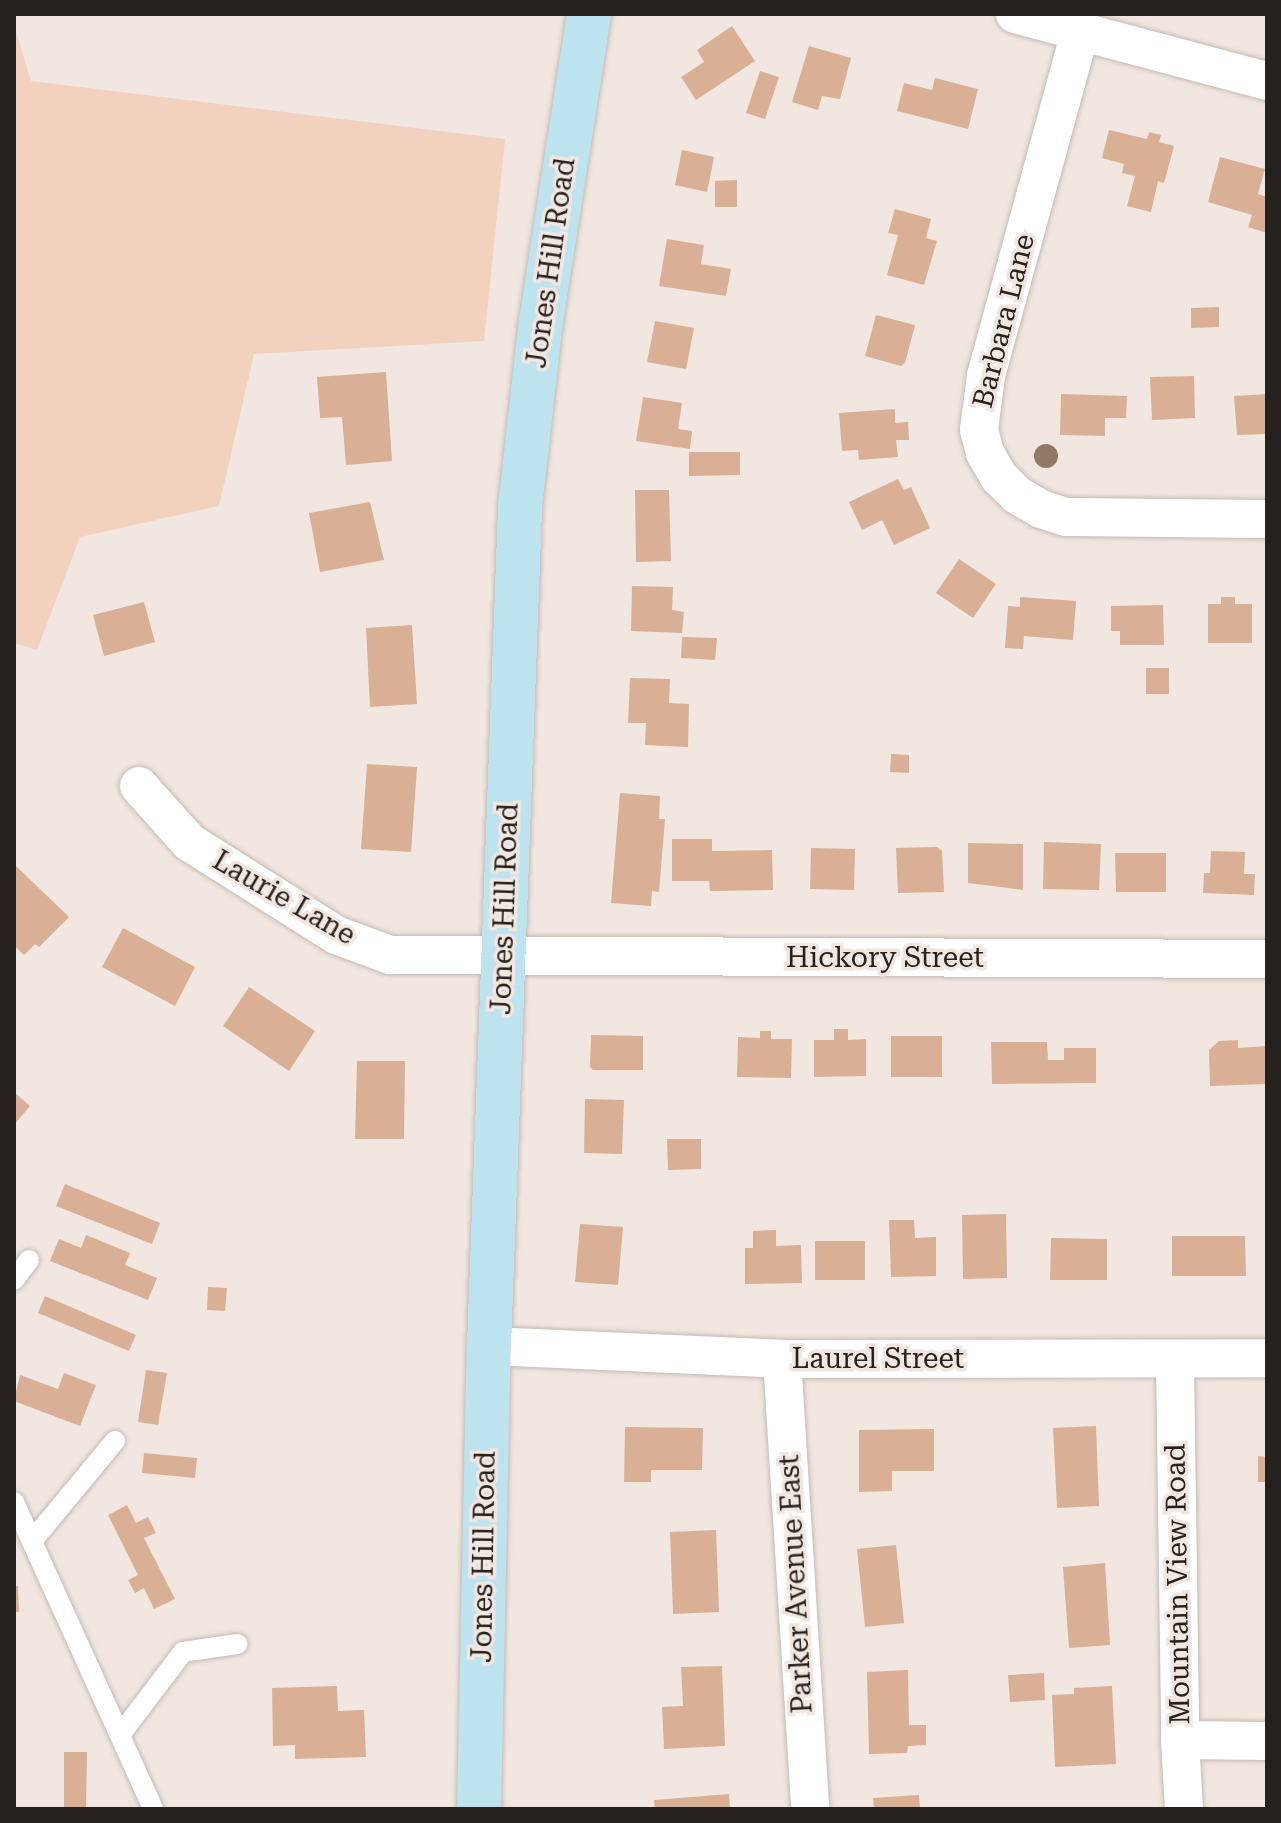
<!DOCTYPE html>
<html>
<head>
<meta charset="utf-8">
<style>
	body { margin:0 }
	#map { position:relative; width:1281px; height:1823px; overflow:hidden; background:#f1e6e0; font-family:"Roboto Serif",serif }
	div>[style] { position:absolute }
	.green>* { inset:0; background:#f2d2be }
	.building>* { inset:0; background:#d9b096 }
	.roads { filter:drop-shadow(0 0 2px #c4bab4) drop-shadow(0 0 2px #c4bab4) }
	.lane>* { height:20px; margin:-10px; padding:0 10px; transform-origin:10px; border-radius:10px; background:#fff }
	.street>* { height:38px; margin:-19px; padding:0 19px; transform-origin:19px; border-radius:19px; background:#fff }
	.secondary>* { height:44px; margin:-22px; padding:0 22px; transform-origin:22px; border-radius:22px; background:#bde3ef }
	.trees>* { width:24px; height:24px; margin:-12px; border-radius:50%; background:#927965 }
	span { translate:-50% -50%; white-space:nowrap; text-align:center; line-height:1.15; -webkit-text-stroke:7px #f1e6e0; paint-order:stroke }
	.street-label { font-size:28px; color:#25211f }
	.frame { position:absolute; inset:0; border:16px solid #25211f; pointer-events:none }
</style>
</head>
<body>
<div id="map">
	<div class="green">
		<i style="clip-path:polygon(14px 24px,31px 81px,505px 139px,484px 341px,254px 354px,219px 506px,80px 537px,37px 650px,14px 643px)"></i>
	</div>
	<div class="building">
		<i style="clip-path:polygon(732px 26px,755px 61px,696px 100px,681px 77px,704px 62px,697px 50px)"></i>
		<i style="clip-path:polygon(809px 46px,851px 58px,840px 99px,822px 96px,818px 110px,792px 102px)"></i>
		<i style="clip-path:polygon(760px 71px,779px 77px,765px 119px,746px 113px)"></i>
		<i style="clip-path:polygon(935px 78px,978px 89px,968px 129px,897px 111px,904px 83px,932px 90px)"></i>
		<i style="clip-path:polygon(1109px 130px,1147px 139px,1149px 132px,1161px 135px,1159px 142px,1174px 146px,1164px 183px,1158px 181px,1151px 212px,1127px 206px,1135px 176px,1122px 173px,1124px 164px,1102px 158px)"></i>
		<i style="clip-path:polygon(682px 150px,714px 157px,707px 192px,675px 185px)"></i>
		<i style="clip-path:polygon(1220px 157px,1265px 169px,1258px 194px,1267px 197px,1267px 233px,1248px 227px,1252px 215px,1208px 202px)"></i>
		<i style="clip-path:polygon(737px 180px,737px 207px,715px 207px,715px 181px)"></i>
		<i style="clip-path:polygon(895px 209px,931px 219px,926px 238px,937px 241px,924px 285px,887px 275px,898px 235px,888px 233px)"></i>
		<i style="clip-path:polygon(667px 239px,704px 245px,701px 264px,731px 269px,726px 296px,659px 286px)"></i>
		<i style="clip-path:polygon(1219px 307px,1219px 327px,1191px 328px,1191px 308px)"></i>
		<i style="clip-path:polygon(876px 315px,915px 325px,905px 363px,901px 366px,865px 356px)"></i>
		<i style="clip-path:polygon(655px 321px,694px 328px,686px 369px,647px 362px)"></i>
		<i style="clip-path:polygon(386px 372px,392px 461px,346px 465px,342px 417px,320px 418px,317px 377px)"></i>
		<i style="clip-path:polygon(1194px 376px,1195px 418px,1152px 420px,1150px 377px)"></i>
		<i style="clip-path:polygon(1061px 394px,1127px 396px,1126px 418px,1105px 418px,1105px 436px,1060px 435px)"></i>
		<i style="clip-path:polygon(1267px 394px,1267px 434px,1237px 435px,1234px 396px)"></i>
		<i style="clip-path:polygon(643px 397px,682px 403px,678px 429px,692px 431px,690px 449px,636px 441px)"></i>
		<i style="clip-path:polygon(895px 409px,895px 423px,908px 422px,909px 440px,896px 440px,898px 457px,859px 460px,858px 450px,842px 451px,839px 413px)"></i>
		<i style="clip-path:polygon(689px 452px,740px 452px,740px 475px,689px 476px)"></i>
		<i style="clip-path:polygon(898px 479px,904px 490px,911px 487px,930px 528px,894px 545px,882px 520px,862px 530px,849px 502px)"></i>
		<i style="clip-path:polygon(635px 490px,669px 490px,671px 561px,636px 562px)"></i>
		<i style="clip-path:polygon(370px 502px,384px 560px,320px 572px,309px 513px)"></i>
		<i style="clip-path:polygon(959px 559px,996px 584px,973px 618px,936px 593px)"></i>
		<i style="clip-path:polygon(632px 586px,673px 587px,672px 610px,684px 612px,682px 633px,631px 631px)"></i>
		<i style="clip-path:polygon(1020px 597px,1076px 601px,1073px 640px,1024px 636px,1023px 649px,1005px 648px,1008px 606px,1020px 607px)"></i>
		<i style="clip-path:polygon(1221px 597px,1235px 597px,1235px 604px,1252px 604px,1252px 643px,1208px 643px,1208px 604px,1221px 604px)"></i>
		<i style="clip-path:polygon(144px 602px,155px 642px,104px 656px,93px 615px)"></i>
		<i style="clip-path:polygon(1163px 605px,1164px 645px,1120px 645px,1120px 631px,1111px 631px,1111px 606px)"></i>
		<i style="clip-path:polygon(412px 625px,417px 704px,370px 707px,366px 628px)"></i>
		<i style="clip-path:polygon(682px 637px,717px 638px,715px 660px,681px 658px)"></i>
		<i style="clip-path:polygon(1146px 668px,1169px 668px,1169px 694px,1146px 694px)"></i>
		<i style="clip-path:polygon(630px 678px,670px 679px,669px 703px,689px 704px,688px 747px,645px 745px,646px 723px,628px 723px)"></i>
		<i style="clip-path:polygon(891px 754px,909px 755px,909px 773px,890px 772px)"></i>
		<i style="clip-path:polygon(367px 764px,417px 767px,411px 852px,361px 849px)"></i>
		<i style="clip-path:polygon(620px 793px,660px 796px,659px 819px,665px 819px,659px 892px,652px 891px,651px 906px,611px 903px)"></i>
		<i style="clip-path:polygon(672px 839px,712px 839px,712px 851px,772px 850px,773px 890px,710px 891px,709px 881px,672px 881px)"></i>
		<i style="clip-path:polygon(1044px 842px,1101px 844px,1099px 890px,1043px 889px)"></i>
		<i style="clip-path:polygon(968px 843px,1023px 844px,1023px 890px,968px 883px)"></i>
		<i style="clip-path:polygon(937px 847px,942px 851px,944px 892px,898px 893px,896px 848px)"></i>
		<i style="clip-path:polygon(811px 848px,855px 849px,854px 890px,810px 889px)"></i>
		<i style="clip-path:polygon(1211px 851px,1245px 852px,1244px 874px,1255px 874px,1254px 895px,1203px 893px,1204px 873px,1210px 873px)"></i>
		<i style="clip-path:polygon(1115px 853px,1166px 853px,1166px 892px,1116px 892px)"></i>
		<i style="clip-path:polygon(14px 864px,69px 917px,39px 947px,35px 944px,24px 955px,14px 945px)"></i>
		<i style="clip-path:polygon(123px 928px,195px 967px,175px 1006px,102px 967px)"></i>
		<i style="clip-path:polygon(249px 987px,315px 1031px,289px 1071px,223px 1026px)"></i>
		<i style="clip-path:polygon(834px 1029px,848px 1029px,848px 1040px,866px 1039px,866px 1076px,814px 1077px,814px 1040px,834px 1040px)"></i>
		<i style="clip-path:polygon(760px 1031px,771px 1031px,771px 1039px,792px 1039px,791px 1078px,737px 1077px,738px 1037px,760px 1038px)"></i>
		<i style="clip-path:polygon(591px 1035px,643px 1036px,643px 1070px,593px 1070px,590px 1067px)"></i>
		<i style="clip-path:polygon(891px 1036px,942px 1036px,942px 1077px,891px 1077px)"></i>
		<i style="clip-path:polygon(1238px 1040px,1238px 1048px,1267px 1046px,1267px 1084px,1210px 1086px,1209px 1050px,1219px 1041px)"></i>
		<i style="clip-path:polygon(991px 1042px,1047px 1042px,1048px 1060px,1064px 1060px,1064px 1048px,1096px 1048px,1096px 1083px,992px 1084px)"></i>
		<i style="clip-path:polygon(357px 1061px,405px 1061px,404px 1139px,355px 1139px)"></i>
		<i style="clip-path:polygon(14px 1092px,30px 1106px,14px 1125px)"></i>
		<i style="clip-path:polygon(585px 1099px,624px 1100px,622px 1154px,584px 1153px)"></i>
		<i style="clip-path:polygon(667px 1139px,701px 1139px,701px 1169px,668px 1170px)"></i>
		<i style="clip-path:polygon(65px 1184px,160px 1223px,152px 1244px,56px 1206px)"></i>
		<i style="clip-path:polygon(1006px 1214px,1007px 1278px,963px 1279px,962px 1215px)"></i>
		<i style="clip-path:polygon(889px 1220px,914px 1220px,915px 1238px,936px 1237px,936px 1276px,891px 1277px)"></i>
		<i style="clip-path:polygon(580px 1224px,623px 1227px,618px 1285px,575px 1282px)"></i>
		<i style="clip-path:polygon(776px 1230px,776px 1246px,801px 1245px,802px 1283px,745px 1284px,745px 1248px,753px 1248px,753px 1231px)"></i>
		<i style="clip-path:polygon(86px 1235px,130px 1253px,125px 1265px,157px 1278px,148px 1300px,50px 1261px,59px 1239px,81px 1248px)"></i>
		<i style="clip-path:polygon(1172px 1236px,1245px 1236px,1246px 1276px,1172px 1276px)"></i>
		<i style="clip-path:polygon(1051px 1238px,1107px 1239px,1107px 1280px,1050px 1280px)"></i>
		<i style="clip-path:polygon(815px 1241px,865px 1241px,865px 1280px,815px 1280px)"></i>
		<i style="clip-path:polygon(208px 1287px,227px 1288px,225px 1311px,207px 1310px)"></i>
		<i style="clip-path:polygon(45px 1296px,136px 1335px,129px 1351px,38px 1313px)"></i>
		<i style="clip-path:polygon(146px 1370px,167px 1373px,158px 1425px,138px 1422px)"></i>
		<i style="clip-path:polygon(64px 1373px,96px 1385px,80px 1426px,14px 1401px,20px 1375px,58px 1389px)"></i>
		<i style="clip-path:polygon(1096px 1426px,1099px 1506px,1057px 1508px,1053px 1428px)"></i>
		<i style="clip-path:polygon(625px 1427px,703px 1428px,702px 1470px,651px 1470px,651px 1482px,624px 1482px)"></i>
		<i style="clip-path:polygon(934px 1429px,934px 1471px,892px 1471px,892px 1491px,859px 1492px,859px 1430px)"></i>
		<i style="clip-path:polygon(144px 1453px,197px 1458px,195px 1478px,142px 1473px)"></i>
		<i style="clip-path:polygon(1258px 1456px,1267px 1457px,1267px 1482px,1258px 1482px)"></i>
		<i style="clip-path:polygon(127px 1505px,136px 1523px,148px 1517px,156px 1533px,144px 1538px,175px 1599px,154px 1609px,144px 1588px,135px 1593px,128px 1580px,138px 1575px,108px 1515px)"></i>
		<i style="clip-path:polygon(716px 1530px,719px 1612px,673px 1614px,670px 1532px)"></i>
		<i style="clip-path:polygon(896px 1545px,904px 1623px,865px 1627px,857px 1549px)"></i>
		<i style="clip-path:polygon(1105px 1563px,1110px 1645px,1069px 1648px,1063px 1567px)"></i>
		<i style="clip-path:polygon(14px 1586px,18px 1586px,19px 1612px,14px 1612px)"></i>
		<i style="clip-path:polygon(722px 1666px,725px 1746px,664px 1749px,662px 1707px,683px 1706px,681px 1667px)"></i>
		<i style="clip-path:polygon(908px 1670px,909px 1725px,926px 1725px,926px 1745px,908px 1746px,907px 1753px,869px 1754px,867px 1672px)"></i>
		<i style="clip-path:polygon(1044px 1673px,1045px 1700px,1010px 1702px,1008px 1675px)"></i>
		<i style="clip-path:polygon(337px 1686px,338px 1711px,364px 1710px,366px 1757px,295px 1759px,295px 1745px,273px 1746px,272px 1688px)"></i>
		<i style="clip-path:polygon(1112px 1686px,1116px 1764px,1055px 1767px,1052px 1695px,1074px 1694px,1074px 1688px)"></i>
		<i style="clip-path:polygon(64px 1752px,87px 1752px,86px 1809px,64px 1809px)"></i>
		<i style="clip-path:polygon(729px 1794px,730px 1809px,655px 1809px,654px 1800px)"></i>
		<i style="clip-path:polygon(919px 1795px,920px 1809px,874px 1809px,873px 1798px)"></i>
	</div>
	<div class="roads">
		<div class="lane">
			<i style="left:14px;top:1280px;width:25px;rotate:-53deg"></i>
			<i style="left:14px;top:1502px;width:337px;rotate:65.6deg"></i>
			<i style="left:32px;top:1541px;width:130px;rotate:-50.3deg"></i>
			<i style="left:120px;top:1735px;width:104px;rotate:-52.8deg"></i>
			<i style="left:183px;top:1652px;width:55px;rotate:-8.4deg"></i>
		</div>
		<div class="street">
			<i style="left:1015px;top:14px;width:261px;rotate:14.9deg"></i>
			<i style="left:1080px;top:32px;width:357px;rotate:105.3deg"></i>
			<i style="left:986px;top:376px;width:54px;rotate:97.4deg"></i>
			<i style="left:979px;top:430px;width:24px;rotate:75deg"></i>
			<i style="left:985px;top:453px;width:28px;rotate:60deg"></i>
			<i style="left:999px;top:477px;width:25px;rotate:45deg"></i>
			<i style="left:1017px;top:495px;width:28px;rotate:30deg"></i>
			<i style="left:1041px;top:509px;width:26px;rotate:18deg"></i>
			<i style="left:1066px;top:517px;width:201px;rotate:0.6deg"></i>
			<i style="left:139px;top:786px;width:75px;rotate:48.2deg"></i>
			<i style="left:189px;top:842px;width:174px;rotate:32.3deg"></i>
			<i style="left:336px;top:935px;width:58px;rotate:20.3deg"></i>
			<i style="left:390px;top:955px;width:877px;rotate:0.26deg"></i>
			<i style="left:489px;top:1346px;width:293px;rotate:2.5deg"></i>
			<i style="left:782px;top:1359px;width:485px;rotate:-0.1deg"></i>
			<i style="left:782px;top:1359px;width:451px;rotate:86.4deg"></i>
			<i style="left:1175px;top:1359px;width:381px;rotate:89.2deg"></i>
			<i style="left:1180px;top:1740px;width:69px;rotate:86.7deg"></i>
			<i style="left:1180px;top:1740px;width:87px;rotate:0.7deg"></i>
		</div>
		<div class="secondary">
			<i style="left:479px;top:1809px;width:463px;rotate:-88.8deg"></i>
			<i style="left:489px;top:1346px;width:840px;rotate:-87.88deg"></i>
			<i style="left:520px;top:507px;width:187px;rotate:-83.6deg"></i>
			<i style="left:541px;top:321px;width:311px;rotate:-81.1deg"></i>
		</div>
	</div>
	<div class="trees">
		<i style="left:1046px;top:456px"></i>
	</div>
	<div class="street-label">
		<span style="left:551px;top:263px;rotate:-82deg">Jones Hill Road</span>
		<span style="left:1004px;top:321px;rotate:-76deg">Barbara Lane</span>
		<span style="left:284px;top:898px;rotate:30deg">Laurie Lane</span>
		<span style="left:505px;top:909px;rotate:-88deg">Jones Hill Road</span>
		<span style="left:885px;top:958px">Hickory Street</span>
		<span style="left:878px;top:1359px">Laurel Street</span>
		<span style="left:484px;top:1557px;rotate:-89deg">Jones Hill Road</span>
		<span style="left:796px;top:1584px;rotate:-93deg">Parker Avenue East</span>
		<span style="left:1178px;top:1584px;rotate:-91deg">Mountain View Road</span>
	</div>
	<div class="frame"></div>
</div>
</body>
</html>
